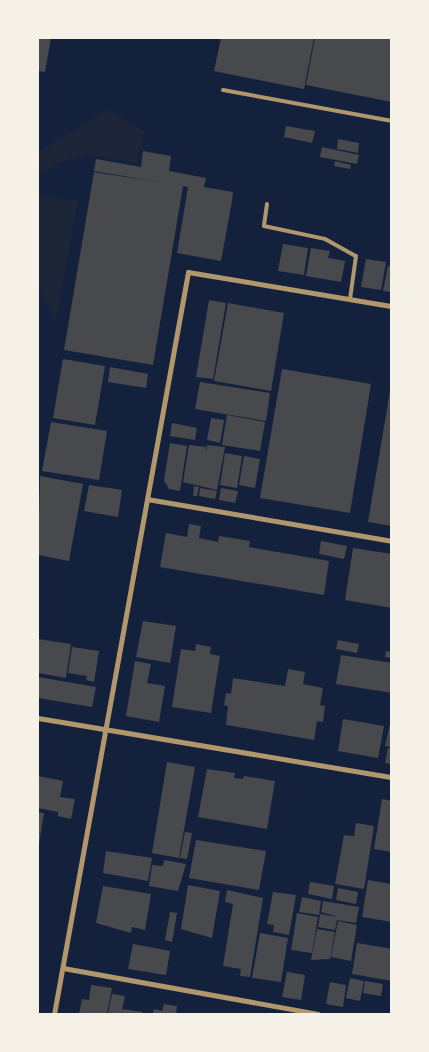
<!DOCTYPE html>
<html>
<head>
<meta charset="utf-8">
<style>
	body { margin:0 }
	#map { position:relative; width:429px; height:1052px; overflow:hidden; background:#14213d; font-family:"Fira Sans",sans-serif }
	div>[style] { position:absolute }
	.green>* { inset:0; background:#1d2539 }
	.building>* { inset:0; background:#48494c }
	.service>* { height:4px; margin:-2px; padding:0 2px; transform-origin:2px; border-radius:2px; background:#b1986c }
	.minor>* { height:5px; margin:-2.5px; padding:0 2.5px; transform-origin:2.5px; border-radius:2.5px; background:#b1986c }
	span { translate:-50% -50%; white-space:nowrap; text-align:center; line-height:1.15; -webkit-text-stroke:4px #f6f1e7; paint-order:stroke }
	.frame { position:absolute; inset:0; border:39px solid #f6f1e7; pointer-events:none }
</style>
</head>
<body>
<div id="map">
	<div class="green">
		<i style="clip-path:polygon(108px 109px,144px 131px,136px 163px,88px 154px,64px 160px,45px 172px,38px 168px,38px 153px)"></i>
		<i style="clip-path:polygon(38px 197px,78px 200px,56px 320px,38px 285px)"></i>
	</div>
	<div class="building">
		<i style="clip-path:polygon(38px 38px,51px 38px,45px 72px,38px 71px)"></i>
		<i style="clip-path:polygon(221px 38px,314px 38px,304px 89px,214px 71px)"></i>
		<i style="clip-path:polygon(315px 38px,392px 38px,392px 102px,306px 85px)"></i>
		<i style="clip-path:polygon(286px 126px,315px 131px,312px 143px,284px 137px)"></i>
		<i style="clip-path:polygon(338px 139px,359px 143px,358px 153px,337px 149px)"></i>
		<i style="clip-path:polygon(322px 147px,359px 155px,357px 164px,320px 157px)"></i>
		<i style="clip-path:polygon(143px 151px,171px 156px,169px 171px,206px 178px,204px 187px,233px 192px,232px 201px,222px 199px,232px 201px,221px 261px,177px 253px,188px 187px,183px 186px,153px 365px,64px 350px,94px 172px,170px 184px,94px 171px,96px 159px,141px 167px)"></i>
		<i style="clip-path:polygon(335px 161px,351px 165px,350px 169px,334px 166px)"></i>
		<i style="clip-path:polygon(283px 244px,308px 248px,304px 275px,278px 271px)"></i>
		<i style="clip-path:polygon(311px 248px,330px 251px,328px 258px,345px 261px,341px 282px,306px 276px)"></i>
		<i style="clip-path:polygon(366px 259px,386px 262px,381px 290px,361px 287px)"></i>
		<i style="clip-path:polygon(388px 266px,392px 266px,392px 292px,383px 291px)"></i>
		<i style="clip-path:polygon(209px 300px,226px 303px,213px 379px,196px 377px)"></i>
		<i style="clip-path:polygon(228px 303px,284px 313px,271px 391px,214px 381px)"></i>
		<i style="clip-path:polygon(63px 359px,105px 366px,95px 425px,53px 418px)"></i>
		<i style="clip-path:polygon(110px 367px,148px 374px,146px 388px,108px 382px)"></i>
		<i style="clip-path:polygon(282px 369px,371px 384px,350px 513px,260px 498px)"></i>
		<i style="clip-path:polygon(200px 382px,270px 393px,266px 421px,195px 409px)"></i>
		<i style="clip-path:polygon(390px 391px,392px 392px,392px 526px,368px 522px)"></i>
		<i style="clip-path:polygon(227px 415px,265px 422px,260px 451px,222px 445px)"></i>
		<i style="clip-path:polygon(211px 418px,224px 420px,220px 443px,207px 440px)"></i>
		<i style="clip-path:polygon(51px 422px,107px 431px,99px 480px,42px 471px)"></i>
		<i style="clip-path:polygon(172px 423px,197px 428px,195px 440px,170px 436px)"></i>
		<i style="clip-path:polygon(170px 443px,187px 446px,180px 491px,169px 489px,164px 480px)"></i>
		<i style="clip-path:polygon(189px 445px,206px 447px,206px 453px,207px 445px,225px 447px,217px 490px,183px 482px)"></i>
		<i style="clip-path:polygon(225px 453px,242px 456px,237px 488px,220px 485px)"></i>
		<i style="clip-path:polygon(244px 456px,260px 459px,255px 488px,239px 485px)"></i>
		<i style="clip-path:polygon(40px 476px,83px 484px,69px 561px,38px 555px)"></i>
		<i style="clip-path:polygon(89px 485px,122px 490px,118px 517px,84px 511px)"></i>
		<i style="clip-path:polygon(194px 486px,199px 487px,197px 496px,193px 496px)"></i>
		<i style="clip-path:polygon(200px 488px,217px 491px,215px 499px,199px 496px)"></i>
		<i style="clip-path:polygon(221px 488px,238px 491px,235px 503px,219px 500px)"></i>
		<i style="clip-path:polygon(189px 524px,201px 526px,199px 538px,218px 542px,219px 536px,250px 541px,249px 547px,329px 561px,324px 595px,160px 567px,166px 533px,187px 537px)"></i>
		<i style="clip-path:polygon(321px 541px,347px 546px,344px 559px,319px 554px)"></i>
		<i style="clip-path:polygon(353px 548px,392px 554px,392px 608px,345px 600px)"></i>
		<i style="clip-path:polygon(143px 621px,176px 626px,170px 663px,136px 657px)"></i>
		<i style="clip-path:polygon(38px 639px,71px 644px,66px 678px,38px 673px)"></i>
		<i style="clip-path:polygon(338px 640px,359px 644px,357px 653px,336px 649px)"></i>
		<i style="clip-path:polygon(196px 644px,211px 647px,210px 654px,220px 656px,211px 713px,172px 707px,181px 649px,195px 651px)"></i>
		<i style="clip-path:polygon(72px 647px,99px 651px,94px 682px,86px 680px,87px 676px,68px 673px)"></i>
		<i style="clip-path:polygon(386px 651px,392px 652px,392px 658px,385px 657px)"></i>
		<i style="clip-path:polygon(341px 655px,392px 663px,392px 693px,336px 684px)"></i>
		<i style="clip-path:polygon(135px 661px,151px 664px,147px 683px,165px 686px,159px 722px,126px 716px)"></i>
		<i style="clip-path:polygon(288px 669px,305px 672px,303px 684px,323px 688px,320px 705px,325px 706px,323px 722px,317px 721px,314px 740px,226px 725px,228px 706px,224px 705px,226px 693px,231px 694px,233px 678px,285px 686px)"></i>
		<i style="clip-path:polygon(38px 677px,96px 687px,92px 707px,38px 698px)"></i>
		<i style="clip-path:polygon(392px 715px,392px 747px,385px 746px)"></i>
		<i style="clip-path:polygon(343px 719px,384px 726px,378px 758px,338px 751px)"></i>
		<i style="clip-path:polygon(388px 748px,392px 749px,392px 764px,385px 763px)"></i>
		<i style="clip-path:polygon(167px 762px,195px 767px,179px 858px,152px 853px)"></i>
		<i style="clip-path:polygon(207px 769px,235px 773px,234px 778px,243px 779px,244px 776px,275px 781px,267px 829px,198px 817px)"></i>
		<i style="clip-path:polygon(38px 776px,63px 781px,60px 797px,75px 799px,71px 819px,58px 816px,58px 812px,38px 808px)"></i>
		<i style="clip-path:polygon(382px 799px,392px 801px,392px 852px,374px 849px)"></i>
		<i style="clip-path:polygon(38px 812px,44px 813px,39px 844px,38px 844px)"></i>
		<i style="clip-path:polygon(356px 823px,374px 826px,364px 889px,335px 884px,344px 835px,354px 836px)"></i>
		<i style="clip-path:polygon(185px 832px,192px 833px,187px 859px,180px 858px)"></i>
		<i style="clip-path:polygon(196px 840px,266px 851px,259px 890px,189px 878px)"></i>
		<i style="clip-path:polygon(106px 851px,152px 858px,148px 881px,103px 873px)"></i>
		<i style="clip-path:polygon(164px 860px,186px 864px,178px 891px,149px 886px,152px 865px,163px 866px)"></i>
		<i style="clip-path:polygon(368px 880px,392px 884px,392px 922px,362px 917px)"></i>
		<i style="clip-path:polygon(310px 882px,334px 886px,332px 899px,308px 894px)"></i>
		<i style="clip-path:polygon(188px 885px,220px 891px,212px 938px,181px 929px)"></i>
		<i style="clip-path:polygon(103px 886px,151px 894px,145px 930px,132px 927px,131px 933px,96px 923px)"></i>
		<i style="clip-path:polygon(338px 888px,358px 892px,356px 904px,336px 900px)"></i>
		<i style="clip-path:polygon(227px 890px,263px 898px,250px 977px,240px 976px,241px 969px,223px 966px,233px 904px,225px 902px)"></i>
		<i style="clip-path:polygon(273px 892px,296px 895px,289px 935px,273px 932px,274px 925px,267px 924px)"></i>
		<i style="clip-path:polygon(302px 897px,321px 901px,319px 915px,299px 912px)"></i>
		<i style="clip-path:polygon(323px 901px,359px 907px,356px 923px,337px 920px,335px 930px,318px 927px,320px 914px,338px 917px,321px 912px)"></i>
		<i style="clip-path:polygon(170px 912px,177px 913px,172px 942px,165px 940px)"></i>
		<i style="clip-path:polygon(297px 913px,318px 917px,312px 953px,291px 950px)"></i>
		<i style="clip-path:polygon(338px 921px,357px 925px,351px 961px,331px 957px)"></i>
		<i style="clip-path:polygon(317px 929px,335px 932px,330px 959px,311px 960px)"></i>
		<i style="clip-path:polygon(260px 933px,288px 938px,281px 982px,252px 978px)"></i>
		<i style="clip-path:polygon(357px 943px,392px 949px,392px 981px,352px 974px)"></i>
		<i style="clip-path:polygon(133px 944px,170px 951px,166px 975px,128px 969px)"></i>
		<i style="clip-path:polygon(287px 972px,305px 975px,301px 1000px,282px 997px)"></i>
		<i style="clip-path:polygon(350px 978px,364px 981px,360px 1001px,346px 998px)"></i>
		<i style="clip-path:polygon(365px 981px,383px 984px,381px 996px,363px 993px)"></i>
		<i style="clip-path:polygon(330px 982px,346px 985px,343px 1007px,326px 1004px)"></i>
		<i style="clip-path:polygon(91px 985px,112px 988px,107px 1014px,79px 1014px,82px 999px,89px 1000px)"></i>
		<i style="clip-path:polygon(112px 994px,125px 996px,122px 1009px,143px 1012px,142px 1014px,108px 1014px)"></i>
		<i style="clip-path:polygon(164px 1004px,177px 1006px,176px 1014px,153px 1014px,154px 1009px,162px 1011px)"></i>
	</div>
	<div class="service">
		<i style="left:223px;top:90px;width:172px;rotate:10.4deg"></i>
		<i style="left:267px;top:204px;width:22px;rotate:98deg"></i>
		<i style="left:264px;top:226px;width:62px;rotate:12deg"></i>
		<i style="left:325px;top:239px;width:35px;rotate:29deg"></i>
		<i style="left:356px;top:256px;width:43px;rotate:97.9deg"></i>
	</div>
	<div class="minor">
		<i style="left:147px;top:499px;width:249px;rotate:9.7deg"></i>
		<i style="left:38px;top:718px;width:359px;rotate:9.5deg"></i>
		<i style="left:63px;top:968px;width:259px;rotate:10.2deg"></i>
		<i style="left:54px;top:1014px;width:754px;rotate:-79.76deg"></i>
		<i style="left:188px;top:272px;width:207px;rotate:9.5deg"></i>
	</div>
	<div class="frame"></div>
</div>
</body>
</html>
